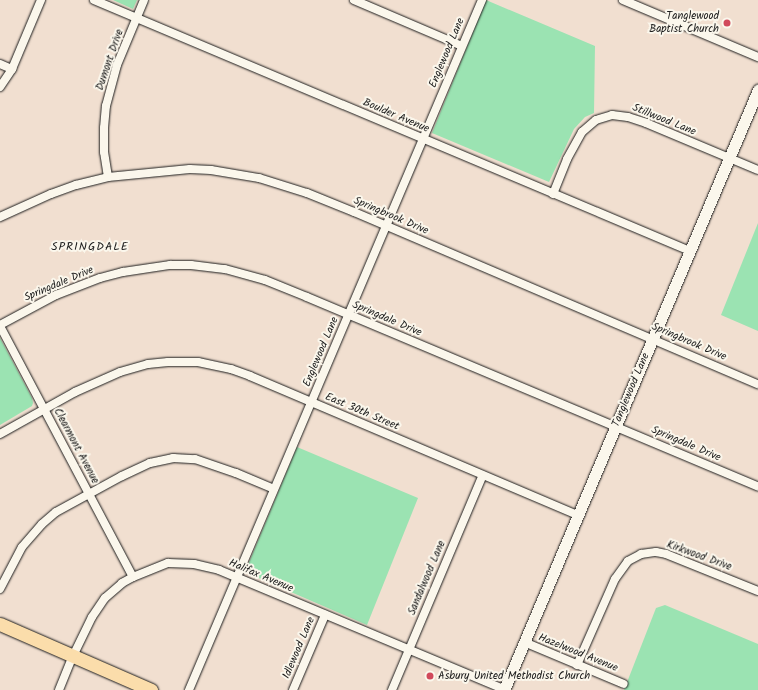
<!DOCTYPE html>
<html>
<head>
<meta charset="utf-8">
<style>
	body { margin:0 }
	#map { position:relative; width:758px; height:690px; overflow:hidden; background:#f1dfd0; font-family:Kalam,sans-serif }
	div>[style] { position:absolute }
	.green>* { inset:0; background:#9be3b2 }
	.roads { filter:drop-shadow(0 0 1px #1c1c1c) drop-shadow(0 0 1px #1c1c1c) }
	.street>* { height:8px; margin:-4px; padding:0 4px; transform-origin:4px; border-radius:4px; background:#fbf7ec }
	.secondary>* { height:11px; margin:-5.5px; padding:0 5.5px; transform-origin:5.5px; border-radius:5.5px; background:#fbf7ec }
	.primary>* { height:13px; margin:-6.5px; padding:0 6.5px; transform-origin:6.5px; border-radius:6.5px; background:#fbddab }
	.dots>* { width:11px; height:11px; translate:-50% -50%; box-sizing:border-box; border:2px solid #fbf7ec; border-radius:50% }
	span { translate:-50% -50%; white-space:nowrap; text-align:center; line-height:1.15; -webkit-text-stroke:4px #fbf7ec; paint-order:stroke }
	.poi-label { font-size:11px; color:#1c1c1c }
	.right { translate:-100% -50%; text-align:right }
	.left { translate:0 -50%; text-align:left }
	.street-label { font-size:11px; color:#1c1c1c }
	.neighbourhood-label { font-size:12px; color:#1c1c1c; letter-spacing:1px }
</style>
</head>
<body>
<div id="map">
	<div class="green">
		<i style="clip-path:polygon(113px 0,137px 0,133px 9px)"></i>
		<i style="clip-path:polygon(486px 0,595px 46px,594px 113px,585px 117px,574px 129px,549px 182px,432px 133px)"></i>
		<i style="clip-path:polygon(758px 223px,758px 331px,721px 315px)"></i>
		<i style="clip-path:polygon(0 338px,32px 398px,33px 403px,32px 406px,0 425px)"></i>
		<i style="clip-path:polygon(297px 447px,418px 498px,367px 625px,245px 572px)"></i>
		<i style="clip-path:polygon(665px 605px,758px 644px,758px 690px,624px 690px,656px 608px)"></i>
	</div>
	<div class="roads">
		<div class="street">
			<i style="left:94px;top:0;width:647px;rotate:22.84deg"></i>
			<i style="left:354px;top:0;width:117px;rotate:23.1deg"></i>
			<i style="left:623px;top:0;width:147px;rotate:22.9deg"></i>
			<i style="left:0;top:64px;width:13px;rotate:23deg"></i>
			<i style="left:0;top:87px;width:22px;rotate:-56deg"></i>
			<i style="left:12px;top:69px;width:75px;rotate:-67.2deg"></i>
			<i style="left:108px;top:177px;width:25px;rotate:-99deg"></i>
			<i style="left:104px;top:152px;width:24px;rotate:-90deg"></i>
			<i style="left:104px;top:128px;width:22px;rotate:-85deg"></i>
			<i style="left:106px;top:106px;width:42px;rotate:-75deg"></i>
			<i style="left:117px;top:65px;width:70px;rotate:-67.4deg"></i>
			<i style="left:553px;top:194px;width:38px;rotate:-68deg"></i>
			<i style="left:567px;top:159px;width:31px;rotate:-61deg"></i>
			<i style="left:582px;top:132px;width:18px;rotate:-41deg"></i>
			<i style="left:596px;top:120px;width:17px;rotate:-17deg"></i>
			<i style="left:612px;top:115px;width:16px;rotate:7deg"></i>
			<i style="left:628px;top:117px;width:19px;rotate:18deg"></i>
			<i style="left:646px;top:123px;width:121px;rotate:22.8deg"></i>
			<i style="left:0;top:217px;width:56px;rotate:-24.3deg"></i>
			<i style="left:51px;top:194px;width:27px;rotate:-20deg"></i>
			<i style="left:76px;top:185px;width:33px;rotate:-14deg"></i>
			<i style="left:108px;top:177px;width:82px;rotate:-5.6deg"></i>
			<i style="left:190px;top:169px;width:21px;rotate:3deg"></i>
			<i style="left:211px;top:170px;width:49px;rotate:9.5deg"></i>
			<i style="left:259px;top:178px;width:50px;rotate:17.4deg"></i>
			<i style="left:307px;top:193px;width:51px;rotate:22deg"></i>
			<i style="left:354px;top:212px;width:439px;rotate:23.1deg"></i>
			<i style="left:0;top:325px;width:64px;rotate:-28.2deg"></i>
			<i style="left:56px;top:295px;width:47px;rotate:-21.1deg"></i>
			<i style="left:100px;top:278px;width:24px;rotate:-15deg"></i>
			<i style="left:123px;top:272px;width:48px;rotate:-8.5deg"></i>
			<i style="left:170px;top:265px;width:21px"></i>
			<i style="left:191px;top:265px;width:34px;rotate:7deg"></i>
			<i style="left:225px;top:269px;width:41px;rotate:15.4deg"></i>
			<i style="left:265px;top:280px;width:45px;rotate:22deg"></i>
			<i style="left:307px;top:297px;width:489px;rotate:22.8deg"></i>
			<i style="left:0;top:326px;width:284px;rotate:62.1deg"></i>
			<i style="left:0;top:434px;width:86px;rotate:-29.2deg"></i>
			<i style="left:75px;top:392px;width:49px;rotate:-24deg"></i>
			<i style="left:120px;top:372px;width:29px;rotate:-16deg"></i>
			<i style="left:148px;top:364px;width:20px;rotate:-6deg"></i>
			<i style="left:168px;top:362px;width:30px"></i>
			<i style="left:198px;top:362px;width:34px;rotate:12deg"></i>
			<i style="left:231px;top:369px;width:20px;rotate:20deg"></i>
			<i style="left:250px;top:376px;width:356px;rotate:23deg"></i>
			<i style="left:0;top:589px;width:47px;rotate:-62.4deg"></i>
			<i style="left:22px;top:547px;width:30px;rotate:-49deg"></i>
			<i style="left:42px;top:524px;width:18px;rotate:-41deg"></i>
			<i style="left:56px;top:512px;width:75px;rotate:-28.6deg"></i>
			<i style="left:122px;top:476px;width:31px;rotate:-25deg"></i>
			<i style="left:150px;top:463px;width:24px;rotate:-12deg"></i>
			<i style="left:173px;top:458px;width:22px;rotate:3deg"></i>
			<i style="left:195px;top:459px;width:43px;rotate:18.9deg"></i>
			<i style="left:236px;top:473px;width:41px;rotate:22.8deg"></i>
			<i style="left:524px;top:642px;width:108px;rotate:22.8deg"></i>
			<i style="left:577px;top:665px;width:94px;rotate:-66.2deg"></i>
			<i style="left:615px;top:579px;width:22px;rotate:-54deg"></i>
			<i style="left:628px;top:561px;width:15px;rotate:-28deg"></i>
			<i style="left:641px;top:554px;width:15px;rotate:-8deg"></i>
			<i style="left:656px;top:552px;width:10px;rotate:11deg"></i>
			<i style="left:666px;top:554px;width:99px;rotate:21.9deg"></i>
			<i style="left:59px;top:690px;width:37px;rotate:-68deg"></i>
			<i style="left:73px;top:656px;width:43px;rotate:-64deg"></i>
			<i style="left:92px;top:617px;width:23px;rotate:-56deg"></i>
			<i style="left:105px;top:598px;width:23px;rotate:-41deg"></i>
			<i style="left:122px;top:583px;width:13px;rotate:-29deg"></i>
			<i style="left:133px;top:577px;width:38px;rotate:-22deg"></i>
			<i style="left:168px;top:563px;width:26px;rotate:2deg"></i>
			<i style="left:194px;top:564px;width:26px;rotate:13deg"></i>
			<i style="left:219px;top:570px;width:309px;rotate:22.7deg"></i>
			<i style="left:189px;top:690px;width:750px;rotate:-66.99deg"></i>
			<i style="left:293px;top:690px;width:82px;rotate:-66.9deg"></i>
			<i style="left:392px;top:690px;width:233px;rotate:-67.1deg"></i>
		</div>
		<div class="secondary">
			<i style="left:504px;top:690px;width:652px;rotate:-67.06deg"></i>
		</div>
		<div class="primary">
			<i style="left:0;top:624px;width:165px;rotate:23.6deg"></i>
		</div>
	</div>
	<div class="dots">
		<i style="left:727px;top:23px;background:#d1495b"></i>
		<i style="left:430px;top:676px;background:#d1495b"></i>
	</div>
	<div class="poi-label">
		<span class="right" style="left:719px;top:23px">Tanglewood<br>Baptist Church</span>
		<span class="left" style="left:438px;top:676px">Asbury United Methodist Church</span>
	</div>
	<div class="street-label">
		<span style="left:447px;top:53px;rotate:-67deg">Englewood Lane</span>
		<span style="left:110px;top:60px;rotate:-71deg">Dumont Drive</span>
		<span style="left:396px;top:116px;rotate:23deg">Boulder Avenue</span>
		<span style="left:664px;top:120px;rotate:22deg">Stillwood Lane</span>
		<span style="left:391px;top:216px;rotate:23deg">Springbrook Drive</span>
		<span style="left:59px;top:284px;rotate:-23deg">Springdale Drive</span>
		<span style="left:387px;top:319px;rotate:23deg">Springdale Drive</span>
		<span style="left:689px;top:342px;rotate:23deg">Springbrook Drive</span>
		<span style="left:321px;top:352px;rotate:-67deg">Englewood Lane</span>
		<span style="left:631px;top:390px;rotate:-67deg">Tanglewood Lane</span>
		<span style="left:362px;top:412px;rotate:23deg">East 30th Street</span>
		<span style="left:686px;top:444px;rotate:23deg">Springdale Drive</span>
		<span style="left:76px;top:446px;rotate:62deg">Clearmont Avenue</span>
		<span style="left:699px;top:556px;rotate:20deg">Kirkwood Drive</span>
		<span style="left:261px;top:576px;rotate:23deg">Halifax Avenue</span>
		<span style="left:427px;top:578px;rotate:-67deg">Sandalwood Lane</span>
		<span style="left:299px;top:648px;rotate:-67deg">Idlewood Lane</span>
		<span style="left:578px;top:653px;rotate:22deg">Hazelwood Avenue</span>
	</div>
	<div class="neighbourhood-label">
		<span style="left:90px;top:247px">SPRINGDALE</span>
	</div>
</div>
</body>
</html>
